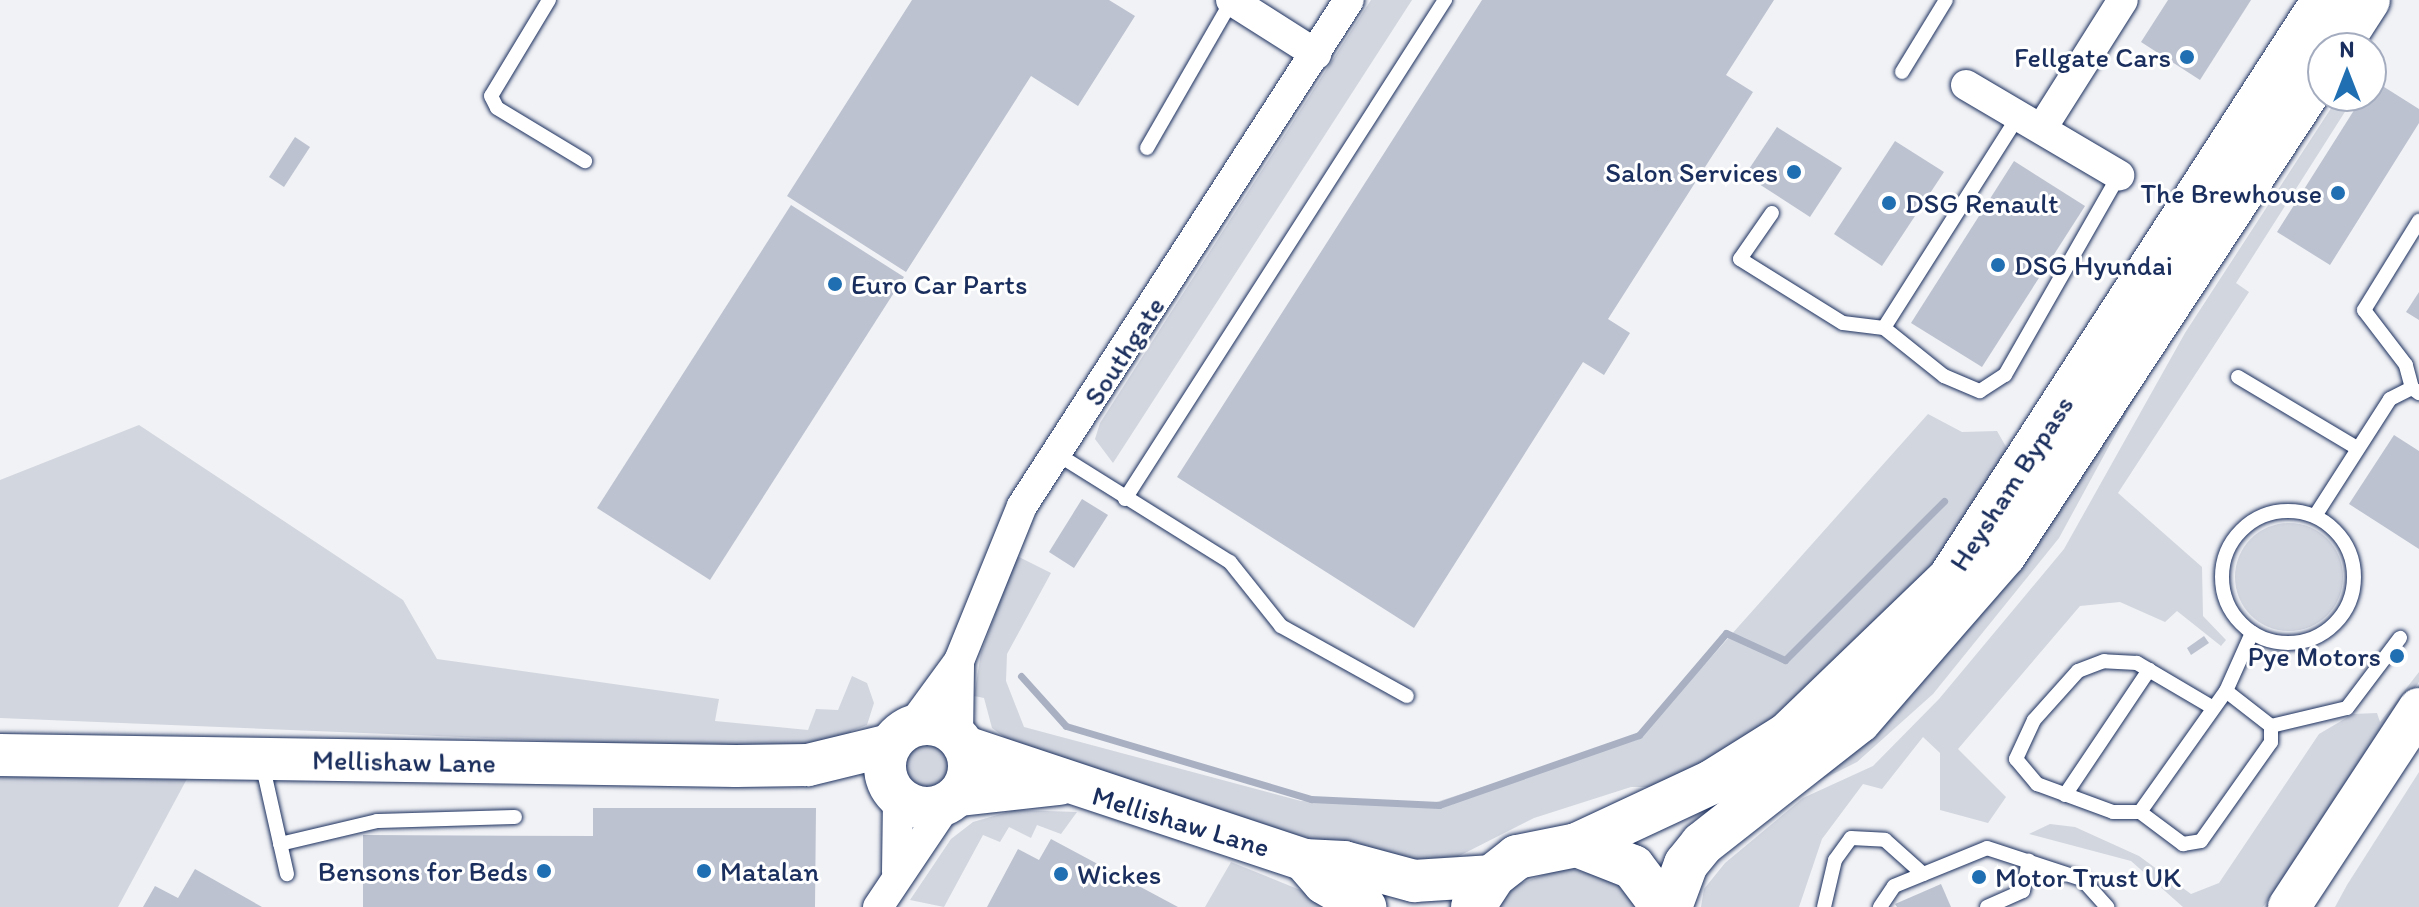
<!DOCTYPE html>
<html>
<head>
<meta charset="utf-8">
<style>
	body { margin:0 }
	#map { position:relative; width:2419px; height:907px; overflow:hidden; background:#f1f2f5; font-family:Itim,sans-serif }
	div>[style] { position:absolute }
	.green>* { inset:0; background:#d2d6df }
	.round { border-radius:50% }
	.stream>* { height:7px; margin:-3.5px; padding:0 3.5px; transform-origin:3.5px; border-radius:3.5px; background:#a8b0c2 }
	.building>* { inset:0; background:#bcc2d0 }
	.roads { filter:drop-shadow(0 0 2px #1b2f5e) drop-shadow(0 0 2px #1b2f5e) }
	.lane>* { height:14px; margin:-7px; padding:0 7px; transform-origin:7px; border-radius:7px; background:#fff }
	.lane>.ring { margin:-7px; padding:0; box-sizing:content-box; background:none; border:14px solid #fff; border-radius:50% }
	.street>* { height:30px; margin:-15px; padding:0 15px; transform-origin:15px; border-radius:15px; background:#fff }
	.secondary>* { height:42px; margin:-21px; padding:0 21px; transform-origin:21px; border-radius:21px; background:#fff }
	.secondary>.ring { margin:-21px; padding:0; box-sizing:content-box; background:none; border:42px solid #fff; border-radius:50% }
	.highway>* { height:44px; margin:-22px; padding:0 22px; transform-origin:22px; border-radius:22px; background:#fff }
	.dots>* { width:22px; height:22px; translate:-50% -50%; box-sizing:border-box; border:4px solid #fff; border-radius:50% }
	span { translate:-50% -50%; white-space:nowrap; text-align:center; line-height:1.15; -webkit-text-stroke:6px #fff; paint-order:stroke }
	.poi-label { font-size:28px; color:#1b2f5e }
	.right { translate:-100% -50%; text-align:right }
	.left { translate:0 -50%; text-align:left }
	.street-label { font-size:28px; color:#1b2f5e }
	.north { position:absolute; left:2307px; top:32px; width:80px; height:80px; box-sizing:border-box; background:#fff; border:2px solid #a4acbf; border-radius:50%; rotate:0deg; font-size:22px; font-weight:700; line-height:32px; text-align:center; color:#1b2f5e }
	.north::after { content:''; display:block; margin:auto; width:28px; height:36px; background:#1f6fb2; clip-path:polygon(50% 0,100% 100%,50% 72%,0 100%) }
</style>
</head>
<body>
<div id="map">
	<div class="green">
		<i style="clip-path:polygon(1371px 0,1412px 0,1113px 463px,1095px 439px,1100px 423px)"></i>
		<i style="clip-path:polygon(2339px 96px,2355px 96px,2236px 283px,2249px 292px,2118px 493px,2202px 567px,2203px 616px,2226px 640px,2221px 646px,2177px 611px,2165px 622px,2120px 602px,2080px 606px,1958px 749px,2006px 797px,1988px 823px,1940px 810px,1940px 753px,1923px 737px,1882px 789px,1863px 784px,1822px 839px,1799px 907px,1701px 907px,1704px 889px,1725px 863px,1803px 798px,1873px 766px,1939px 699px,2064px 549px,2185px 333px)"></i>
		<i style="clip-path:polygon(2163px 347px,2059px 538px,1933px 694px,1857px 762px,1815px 783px)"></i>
		<i style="clip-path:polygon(1928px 414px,1962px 432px,1997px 431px,2009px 452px,1930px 568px,1792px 713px,1658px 787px,1631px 787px,1534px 818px,1457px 857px,1405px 860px,1254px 826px,1007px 739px,992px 728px,984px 698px,974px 696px,981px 653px,1017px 556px,1051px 573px,1007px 654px,1006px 681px,1024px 727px,1301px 801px,1433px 803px,1640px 737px)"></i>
		<i style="clip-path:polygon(139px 425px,403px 600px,437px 659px,719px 699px,715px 721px,808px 730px,816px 709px,838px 710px,852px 676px,867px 683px,874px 703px,867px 725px,851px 731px,852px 742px,800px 751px,0 718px,0 480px)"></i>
		<i class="round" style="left:2235px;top:523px;width:108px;height:108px"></i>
		<i style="clip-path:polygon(2419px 672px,2419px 682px,2263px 907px,2183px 907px,2131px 861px,2029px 834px,2050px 824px,2075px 827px,2139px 856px,2191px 894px,2219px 883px,2319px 734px,2353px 714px,2377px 713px,2380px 722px)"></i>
		<i class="round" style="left:903px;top:742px;width:50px;height:50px"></i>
		<i style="clip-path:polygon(2419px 772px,2419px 907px,2335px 907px,2347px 885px)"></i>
		<i style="clip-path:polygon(189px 775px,118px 907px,0 907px,0 777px)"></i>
		<i style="clip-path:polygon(1015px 810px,1077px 812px,1061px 834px,1037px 825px,1031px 838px,1009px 827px,1000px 842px,983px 835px,944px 907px,910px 900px,951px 839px,973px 822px)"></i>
		<i style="clip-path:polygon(1231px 862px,1305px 892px,1329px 907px,1205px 907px)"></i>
		<i style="clip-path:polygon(1566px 867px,1614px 881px,1637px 907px,1497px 907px,1516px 885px)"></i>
	</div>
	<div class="stream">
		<i style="left:1021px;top:676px;width:67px;rotate:48deg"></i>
		<i style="left:1066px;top:726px;width:256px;rotate:16.6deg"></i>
		<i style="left:1311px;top:799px;width:128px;rotate:2.7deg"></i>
		<i style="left:1439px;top:805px;width:212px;rotate:-19.3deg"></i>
		<i style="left:1639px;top:735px;width:134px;rotate:-49.5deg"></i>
		<i style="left:1726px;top:633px;width:65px;rotate:24.6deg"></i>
		<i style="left:1785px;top:660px;width:225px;rotate:-45deg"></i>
	</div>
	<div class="building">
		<i style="clip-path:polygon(912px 0,1109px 0,1135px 16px,1078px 106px,1031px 76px,906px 272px,787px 196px)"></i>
		<i style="clip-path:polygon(1482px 0,1774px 0,1726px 75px,1753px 92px,1608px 319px,1630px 333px,1604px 375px,1583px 362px,1414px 628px,1177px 477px)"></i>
		<i style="clip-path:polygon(2168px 0,2251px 0,2200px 80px,2141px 42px)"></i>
		<i style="clip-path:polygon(2373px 80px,2419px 109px,2419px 123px,2330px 265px,2277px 232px,2363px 96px,2371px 96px)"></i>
		<i style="clip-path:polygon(1777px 127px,1842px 168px,1810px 217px,1745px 175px)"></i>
		<i style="clip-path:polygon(295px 137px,310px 147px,284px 187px,269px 177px)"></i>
		<i style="clip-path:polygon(1895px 141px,1944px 172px,1882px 266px,1834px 234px)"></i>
		<i style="clip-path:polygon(2014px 161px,2085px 206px,1982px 367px,1911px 323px)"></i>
		<i style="clip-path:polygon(791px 205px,904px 277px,710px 580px,597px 508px)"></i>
		<i style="clip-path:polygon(2419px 292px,2419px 320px,2406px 312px)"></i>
		<i style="clip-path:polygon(2394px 435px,2419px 451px,2419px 549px,2349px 504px)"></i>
		<i style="clip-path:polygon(1082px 499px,1108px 515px,1074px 568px,1049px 552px)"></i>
		<i style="clip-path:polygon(2204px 636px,2209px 643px,2191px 655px,2187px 648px)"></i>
		<i style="clip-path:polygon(593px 808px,816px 808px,815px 907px,363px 907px,363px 835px,593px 836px)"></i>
		<i style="clip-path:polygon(1051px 839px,1178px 907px,987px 907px,1018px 849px,1039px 860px)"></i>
		<i style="clip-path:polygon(195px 869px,262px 907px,143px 907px,155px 886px,178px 898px)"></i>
		<i style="clip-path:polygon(1941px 884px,1951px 907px,1897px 907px,1895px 904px)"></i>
	</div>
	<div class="roads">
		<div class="lane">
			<i style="left:549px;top:0;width:112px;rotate:121.1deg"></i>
			<i style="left:491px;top:96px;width:13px;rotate:63deg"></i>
			<i style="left:497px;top:108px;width:103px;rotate:31.1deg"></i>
			<i style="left:1902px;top:72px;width:84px;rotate:-58.6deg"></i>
			<i style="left:2019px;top:115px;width:252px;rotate:122.4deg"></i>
			<i style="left:1884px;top:328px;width:77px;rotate:38.7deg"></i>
			<i style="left:1944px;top:376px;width:39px;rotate:23deg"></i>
			<i style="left:1980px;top:391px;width:30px;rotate:-33deg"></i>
			<i style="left:2005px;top:375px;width:230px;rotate:-60.3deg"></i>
			<i style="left:1147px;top:148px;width:171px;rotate:-60.1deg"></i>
			<i style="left:1772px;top:213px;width:56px;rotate:124.8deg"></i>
			<i style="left:1740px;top:259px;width:121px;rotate:31.9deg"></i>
			<i style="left:1843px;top:323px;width:41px;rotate:7deg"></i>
			<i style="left:2238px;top:377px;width:139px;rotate:30.8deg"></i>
			<i style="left:2412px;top:388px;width:24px;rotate:-105deg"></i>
			<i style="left:2406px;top:365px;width:69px;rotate:-127.4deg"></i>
			<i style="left:2364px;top:310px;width:105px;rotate:-58.3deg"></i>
			<i style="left:1057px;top:454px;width:204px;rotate:32deg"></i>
			<i style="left:1230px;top:562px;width:82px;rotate:51.4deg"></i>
			<i style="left:1281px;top:626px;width:144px;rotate:29.1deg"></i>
			<i style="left:1125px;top:499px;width:593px;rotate:-57.33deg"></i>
			<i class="ring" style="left:2222px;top:511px;width:118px;height:118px"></i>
			<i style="left:2315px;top:516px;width:139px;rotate:-57.3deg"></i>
			<i style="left:2390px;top:399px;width:25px;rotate:-27deg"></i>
			<i style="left:2412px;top:388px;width:9px;rotate:36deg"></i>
			<i style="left:2210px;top:706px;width:85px;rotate:-149.5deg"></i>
			<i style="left:2137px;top:663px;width:33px;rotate:-177deg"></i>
			<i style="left:2104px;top:661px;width:28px;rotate:159deg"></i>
			<i style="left:2078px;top:671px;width:66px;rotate:131.9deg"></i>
			<i style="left:2034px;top:720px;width:43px;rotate:114.8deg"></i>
			<i style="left:2016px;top:759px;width:33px;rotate:50deg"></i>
			<i style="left:2037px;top:784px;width:81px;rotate:20.2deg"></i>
			<i style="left:2113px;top:812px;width:27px"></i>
			<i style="left:2140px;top:812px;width:148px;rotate:-54.6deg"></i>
			<i style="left:2226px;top:691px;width:64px;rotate:-65.9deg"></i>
			<i style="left:2271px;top:726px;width:78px;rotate:-13.3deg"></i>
			<i style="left:2347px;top:708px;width:88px;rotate:-52.9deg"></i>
			<i style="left:262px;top:763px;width:114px;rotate:77.3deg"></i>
			<i style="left:2065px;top:795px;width:151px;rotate:-56.1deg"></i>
			<i style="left:2140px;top:812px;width:54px;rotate:36.7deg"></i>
			<i style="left:2183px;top:844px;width:18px;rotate:-9deg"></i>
			<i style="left:2201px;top:841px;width:121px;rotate:-54.7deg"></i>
			<i style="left:2271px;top:742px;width:16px;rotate:-90deg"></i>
			<i style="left:2271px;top:726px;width:57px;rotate:-142.1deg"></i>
			<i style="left:280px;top:844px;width:100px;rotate:-13.3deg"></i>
			<i style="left:377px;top:821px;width:138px;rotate:-1.7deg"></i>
			<i style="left:1824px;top:907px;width:48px;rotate:-76.8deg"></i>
			<i style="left:1835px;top:860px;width:27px;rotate:-54deg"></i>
			<i style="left:1851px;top:838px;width:34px;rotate:3deg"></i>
			<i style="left:1885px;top:840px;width:51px;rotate:41.8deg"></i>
			<i style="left:1880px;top:907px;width:25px;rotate:-56deg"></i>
			<i style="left:1894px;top:886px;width:100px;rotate:-22.2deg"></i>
			<i style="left:1987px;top:848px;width:100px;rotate:18.1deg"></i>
			<i style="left:2082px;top:879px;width:38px;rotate:48deg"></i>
			<i style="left:1987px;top:907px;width:39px;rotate:-24deg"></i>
			<i style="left:2023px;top:891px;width:31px;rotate:-79deg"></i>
		</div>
		<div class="street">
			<i style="left:1231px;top:0;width:101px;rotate:32.4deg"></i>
			<i style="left:1966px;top:85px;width:178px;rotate:30.5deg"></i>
			<i style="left:2042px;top:128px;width:151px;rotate:-57.7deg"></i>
			<i style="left:910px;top:728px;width:83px;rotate:-53.8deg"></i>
			<i style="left:959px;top:661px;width:167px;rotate:-67.9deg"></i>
			<i style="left:1022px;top:506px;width:602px;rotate:-57.13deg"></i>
			<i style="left:958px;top:737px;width:76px;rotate:-89.2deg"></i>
			<i style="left:897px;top:872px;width:74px;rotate:-89.2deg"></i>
			<i style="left:878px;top:907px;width:125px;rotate:-56.1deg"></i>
		</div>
		<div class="secondary">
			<i class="ring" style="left:885px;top:724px;width:42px;height:42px"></i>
			<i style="left:965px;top:747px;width:357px;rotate:18.4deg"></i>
			<i style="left:1304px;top:860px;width:40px;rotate:2.9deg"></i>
			<i style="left:1344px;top:862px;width:73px;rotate:15.2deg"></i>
			<i style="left:1414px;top:881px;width:79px;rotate:-3.6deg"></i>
			<i style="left:0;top:755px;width:736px;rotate:0.86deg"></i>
			<i style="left:736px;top:766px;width:72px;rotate:-0.8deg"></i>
			<i style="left:808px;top:765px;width:84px;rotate:-13.7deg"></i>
			<i style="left:958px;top:795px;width:102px;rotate:-6.2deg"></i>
			<i style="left:1304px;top:860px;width:30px;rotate:49deg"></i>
			<i style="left:1324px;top:883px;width:48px;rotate:30.3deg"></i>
			<i style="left:2289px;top:907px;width:237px;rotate:-56.7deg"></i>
		</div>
		<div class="highway">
			<i style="left:2337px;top:48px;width:57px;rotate:-57.1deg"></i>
			<i style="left:1577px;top:845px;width:149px;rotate:-25deg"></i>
			<i style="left:1712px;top:782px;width:89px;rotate:-32.1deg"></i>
			<i style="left:1787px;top:735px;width:226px;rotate:-43.9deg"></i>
			<i style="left:1950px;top:578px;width:688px;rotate:-57.09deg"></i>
			<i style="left:1473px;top:907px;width:37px;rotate:-57deg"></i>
			<i style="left:1493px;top:876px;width:31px;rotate:-38deg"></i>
			<i style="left:1517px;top:857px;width:61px;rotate:-11.3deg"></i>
			<i style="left:1577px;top:845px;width:60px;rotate:21.4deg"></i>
			<i style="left:1633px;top:867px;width:50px;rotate:53.1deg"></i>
			<i style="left:1670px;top:907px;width:46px;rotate:-69.6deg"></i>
			<i style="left:1686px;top:864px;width:26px;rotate:-51deg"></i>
			<i style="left:1702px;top:844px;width:199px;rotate:-38.1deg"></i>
			<i style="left:1859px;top:721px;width:220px;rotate:-48.9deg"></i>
			<i style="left:2004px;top:555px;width:581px;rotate:-56.72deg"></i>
		</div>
	</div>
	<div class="dots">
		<i style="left:2187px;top:57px;background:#1f6fb2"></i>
		<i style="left:1794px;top:172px;background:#1f6fb2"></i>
		<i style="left:2338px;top:193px;background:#1f6fb2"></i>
		<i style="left:1889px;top:203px;background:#1f6fb2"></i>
		<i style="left:1998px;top:265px;background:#1f6fb2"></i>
		<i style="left:835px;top:284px;background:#1f6fb2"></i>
		<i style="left:2397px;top:656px;background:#1f6fb2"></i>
		<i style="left:544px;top:871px;background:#1f6fb2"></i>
		<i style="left:704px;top:871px;background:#1f6fb2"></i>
		<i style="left:1061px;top:874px;background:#1f6fb2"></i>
		<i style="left:1979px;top:877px;background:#1f6fb2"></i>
	</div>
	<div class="poi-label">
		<span class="right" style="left:2171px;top:57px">Fellgate Cars</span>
		<span class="right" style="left:1778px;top:172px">Salon Services</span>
		<span class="right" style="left:2322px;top:193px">The Brewhouse</span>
		<span class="left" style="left:1905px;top:203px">DSG Renault</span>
		<span class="left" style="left:2014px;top:265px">DSG Hyundai</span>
		<span class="left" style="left:851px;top:284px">Euro Car Parts</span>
		<span class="right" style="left:2381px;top:656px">Pye Motors</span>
		<span class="right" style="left:528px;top:871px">Bensons for Beds</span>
		<span class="left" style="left:720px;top:871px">Matalan</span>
		<span class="left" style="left:1077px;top:874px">Wickes</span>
		<span class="left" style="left:1995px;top:877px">Motor Trust UK</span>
	</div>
	<div class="street-label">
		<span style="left:1124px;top:351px;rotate:-57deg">Southgate</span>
		<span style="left:2011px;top:483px;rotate:-57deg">Heysham Bypass</span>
		<span style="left:404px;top:761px;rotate:1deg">Mellishaw Lane</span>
		<span style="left:1181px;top:821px;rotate:17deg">Mellishaw Lane</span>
	</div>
	<div class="north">N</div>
</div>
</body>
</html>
